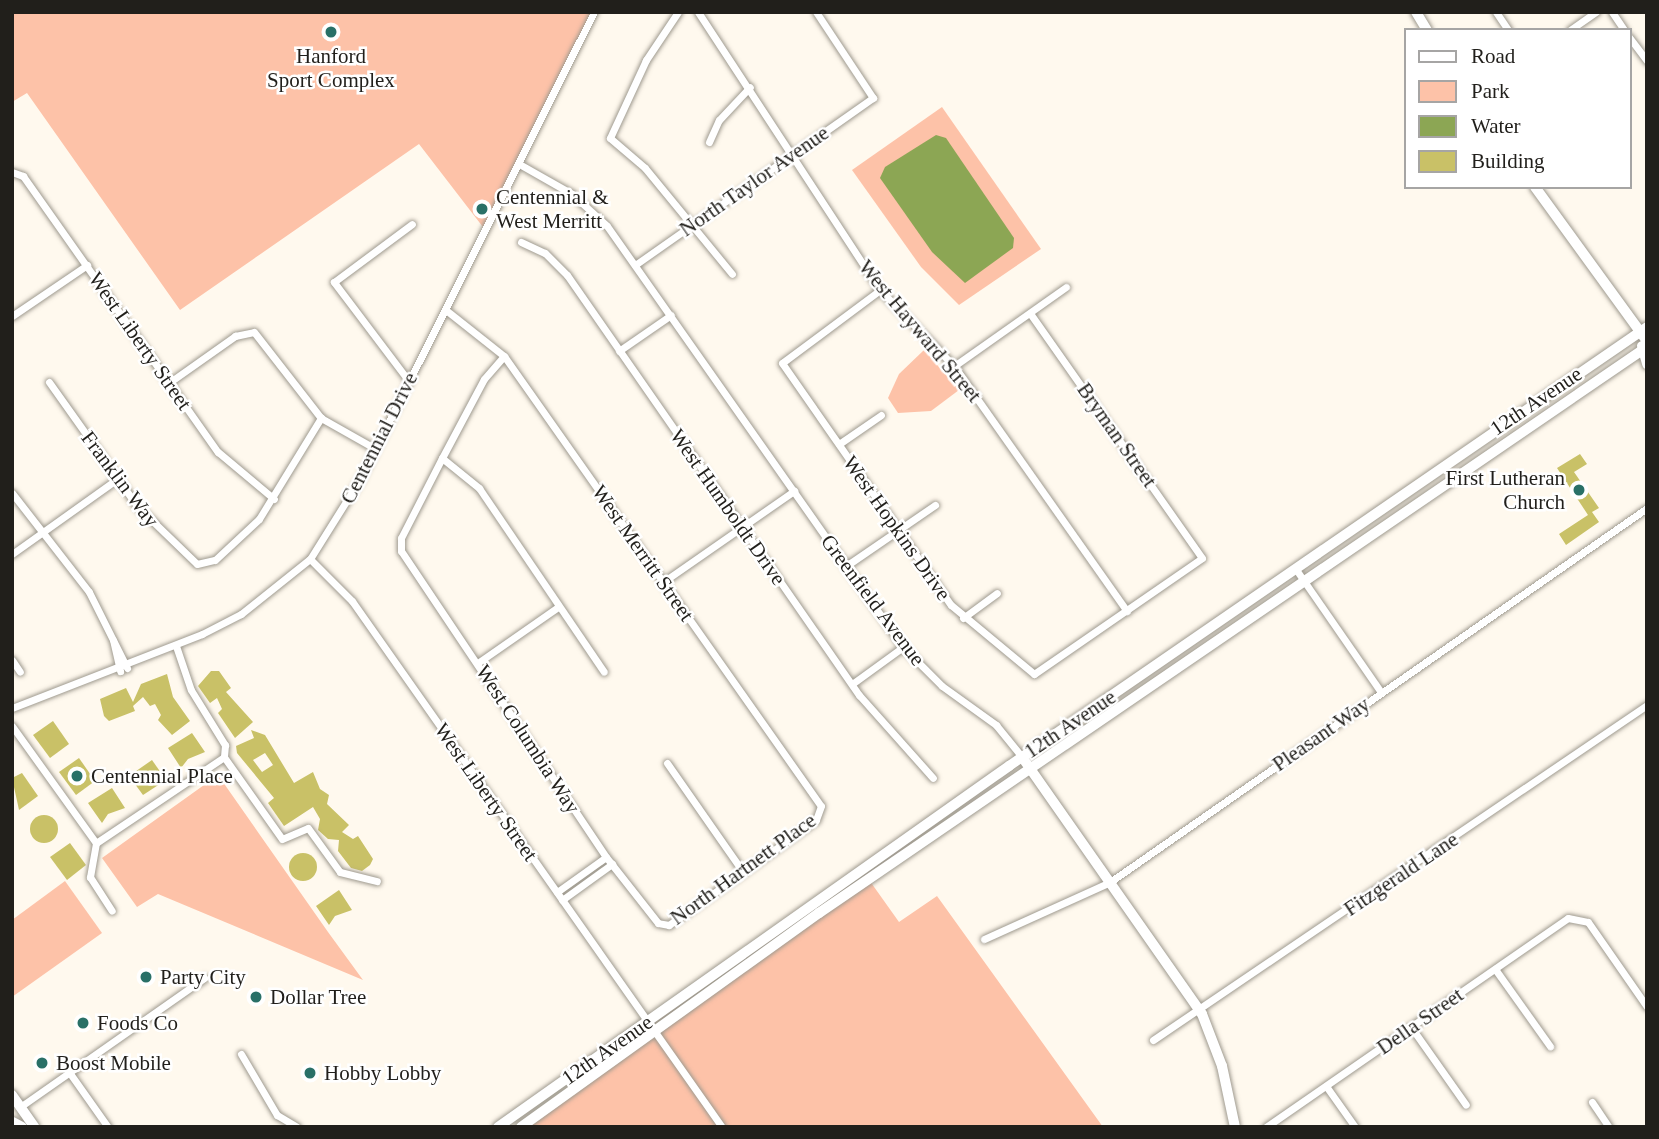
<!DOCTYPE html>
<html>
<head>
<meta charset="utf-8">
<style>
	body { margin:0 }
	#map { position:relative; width:1659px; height:1139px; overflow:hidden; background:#fff9ee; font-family:"Times New Roman",serif }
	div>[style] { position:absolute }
	.green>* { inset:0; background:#fdc2a8 }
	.water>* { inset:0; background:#8ca654 }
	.building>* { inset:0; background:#c9c167 }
	.round { border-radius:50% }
	.roads { filter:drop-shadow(0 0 2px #9f9a8f) drop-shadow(0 0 2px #9f9a8f) }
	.street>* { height:7px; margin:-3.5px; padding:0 3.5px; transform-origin:3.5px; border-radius:3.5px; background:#fff }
	.secondary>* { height:10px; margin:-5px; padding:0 5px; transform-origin:5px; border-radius:5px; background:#fff }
	.dots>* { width:19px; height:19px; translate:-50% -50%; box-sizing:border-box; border:4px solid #fff; border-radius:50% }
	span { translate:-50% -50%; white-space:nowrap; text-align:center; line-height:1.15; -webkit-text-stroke:5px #fff; paint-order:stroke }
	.poi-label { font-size:21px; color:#211f1b }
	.left { translate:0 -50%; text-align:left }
	.right { translate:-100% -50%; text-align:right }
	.street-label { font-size:21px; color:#211f1b }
	.frame { position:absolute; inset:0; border:14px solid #211f1b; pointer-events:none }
	.legend { position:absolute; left:1404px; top:28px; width:228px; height:161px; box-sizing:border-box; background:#fff; border:2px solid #a6a5a4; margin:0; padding:9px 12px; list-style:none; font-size:21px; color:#211f1b }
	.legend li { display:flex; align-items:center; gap:14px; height:35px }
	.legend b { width:35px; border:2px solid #a6a5a4 }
</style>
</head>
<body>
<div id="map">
	<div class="green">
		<i style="clip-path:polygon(12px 12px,594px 12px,486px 231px,419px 144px,180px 310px,27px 93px,12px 102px)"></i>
		<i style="clip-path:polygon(942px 107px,1041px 249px,959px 305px,921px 267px,852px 170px)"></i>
		<i style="clip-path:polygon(924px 350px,959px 390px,931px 411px,898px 413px,888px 398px,899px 374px)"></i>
		<i style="clip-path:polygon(218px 775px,328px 932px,363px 980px,158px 894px,137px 907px,102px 858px)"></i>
		<i style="clip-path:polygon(867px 877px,899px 922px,937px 896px,1103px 1127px,518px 1127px,654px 1020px)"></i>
		<i style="clip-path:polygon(65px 881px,102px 933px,12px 997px,12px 920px)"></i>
	</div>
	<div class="water">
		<i style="clip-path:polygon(936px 135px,946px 138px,1014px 238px,1013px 248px,965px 283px,932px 252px,880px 178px,885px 167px)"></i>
	</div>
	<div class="building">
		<i style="clip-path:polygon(1580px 454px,1587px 464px,1574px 472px,1599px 508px,1592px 512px,1599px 522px,1566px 545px,1559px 534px,1588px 515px,1557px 468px)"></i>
		<i style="clip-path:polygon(211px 671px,219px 671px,231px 688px,226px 692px,253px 722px,235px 738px,218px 713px,222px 709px,217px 698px,210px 703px,198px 686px)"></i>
		<i style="clip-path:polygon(167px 674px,173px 697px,190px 721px,172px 735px,158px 720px,161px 715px,155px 704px,150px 706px,143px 697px,133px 706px,135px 711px,109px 721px,104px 716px,100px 699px,126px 688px,133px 702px,141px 684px)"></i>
		<i style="clip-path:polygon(53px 721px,69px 744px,50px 758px,33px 735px)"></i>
		<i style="clip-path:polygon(evenodd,251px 730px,265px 735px,294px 783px,313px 772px,320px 789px,329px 795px,327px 804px,349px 825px,342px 832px,353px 839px,358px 836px,373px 859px,370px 865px,362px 871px,351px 868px,338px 851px,339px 840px,328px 839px,318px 830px,320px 819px,313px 807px,284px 826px,268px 803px,274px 798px,237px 753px,236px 746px,254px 738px,251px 730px,265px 753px,273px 765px,262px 772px,253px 760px,265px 753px)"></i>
		<i style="clip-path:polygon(192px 733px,205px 752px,188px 759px,181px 768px,168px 748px)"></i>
		<i style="clip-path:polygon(79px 758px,95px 781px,76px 795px,59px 772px)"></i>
		<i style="clip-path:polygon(152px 760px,166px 780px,143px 795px,129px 776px)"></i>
		<i style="clip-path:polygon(22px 773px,38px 796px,19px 810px,12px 778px)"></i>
		<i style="clip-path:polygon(112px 788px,125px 808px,108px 814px,102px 823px,88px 803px)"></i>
		<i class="round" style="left:30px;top:815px;width:28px;height:28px"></i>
		<i style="clip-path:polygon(70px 843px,86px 865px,67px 880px,50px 857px)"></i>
		<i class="round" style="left:289px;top:853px;width:28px;height:28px"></i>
		<i style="clip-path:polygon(339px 890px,352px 910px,335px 916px,329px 925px,316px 906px)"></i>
	</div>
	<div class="roads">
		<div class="street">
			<i style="left:678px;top:12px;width:58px;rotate:123.7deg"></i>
			<i style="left:646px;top:60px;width:86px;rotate:114.8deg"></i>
			<i style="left:610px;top:138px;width:46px;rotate:40.6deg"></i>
			<i style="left:645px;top:168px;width:137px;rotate:50.6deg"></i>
			<i style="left:698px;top:12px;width:332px;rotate:56.8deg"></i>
			<i style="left:880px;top:290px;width:106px;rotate:45.8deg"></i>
			<i style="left:954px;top:366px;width:300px;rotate:54.8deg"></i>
			<i style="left:1496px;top:12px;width:22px;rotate:56deg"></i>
			<i style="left:1612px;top:12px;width:22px;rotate:56deg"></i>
			<i style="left:1570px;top:30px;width:32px;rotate:-35deg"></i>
			<i style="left:1629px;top:37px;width:30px;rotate:53deg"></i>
			<i style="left:709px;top:142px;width:24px;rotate:-66deg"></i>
			<i style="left:719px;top:120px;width:45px;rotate:-46.8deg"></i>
			<i style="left:521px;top:165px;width:59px;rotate:29.6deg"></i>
			<i style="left:572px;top:194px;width:47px;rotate:42.4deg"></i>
			<i style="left:607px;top:226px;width:515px;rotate:54.89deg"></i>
			<i style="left:903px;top:647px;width:55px;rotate:45deg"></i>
			<i style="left:942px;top:686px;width:67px;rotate:35.8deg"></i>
			<i style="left:996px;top:725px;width:41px;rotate:50.9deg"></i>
			<i style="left:12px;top:172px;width:12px;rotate:20deg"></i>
			<i style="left:23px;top:176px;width:338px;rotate:54.8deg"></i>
			<i style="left:218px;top:452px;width:73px;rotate:40deg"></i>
			<i style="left:521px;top:242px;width:26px;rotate:25deg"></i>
			<i style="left:545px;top:253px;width:31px;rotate:45deg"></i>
			<i style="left:567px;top:275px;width:512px;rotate:55.19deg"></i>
			<i style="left:859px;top:695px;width:111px;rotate:48.3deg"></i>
			<i style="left:635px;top:265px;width:291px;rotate:-35.1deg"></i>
			<i style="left:873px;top:98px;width:103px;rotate:-123.5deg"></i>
			<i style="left:880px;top:290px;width:122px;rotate:143.3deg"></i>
			<i style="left:782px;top:363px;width:295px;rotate:55.1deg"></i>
			<i style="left:951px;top:605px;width:108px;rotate:39.7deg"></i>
			<i style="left:1034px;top:674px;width:204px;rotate:-34.6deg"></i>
			<i style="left:1202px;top:558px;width:299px;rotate:-125.1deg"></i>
			<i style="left:447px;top:311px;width:73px;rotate:38.3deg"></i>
			<i style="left:504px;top:356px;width:550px;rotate:54.84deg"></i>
			<i style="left:821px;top:806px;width:15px;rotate:110deg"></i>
			<i style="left:816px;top:820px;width:181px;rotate:144.5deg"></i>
			<i style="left:669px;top:925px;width:11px;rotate:-170deg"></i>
			<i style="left:658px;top:923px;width:84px;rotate:-128.2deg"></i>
			<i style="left:606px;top:857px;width:368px;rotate:-123.8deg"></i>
			<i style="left:401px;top:551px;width:13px;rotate:-90deg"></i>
			<i style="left:401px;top:538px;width:90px;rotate:-62.9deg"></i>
			<i style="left:442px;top:458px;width:89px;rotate:-62deg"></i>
			<i style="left:484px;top:379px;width:30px;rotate:-49deg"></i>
			<i style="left:12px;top:316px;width:91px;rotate:-34.2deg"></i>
			<i style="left:619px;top:351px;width:63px;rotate:-34.7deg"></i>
			<i style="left:954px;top:366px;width:137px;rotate:-35.2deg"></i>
			<i style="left:408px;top:380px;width:123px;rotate:-127.1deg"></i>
			<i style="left:334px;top:282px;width:97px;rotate:-36.6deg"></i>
			<i style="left:49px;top:382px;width:152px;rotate:54.6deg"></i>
			<i style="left:137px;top:506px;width:83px;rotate:44deg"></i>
			<i style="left:197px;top:564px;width:18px;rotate:-13deg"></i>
			<i style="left:215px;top:560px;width:60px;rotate:-43deg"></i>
			<i style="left:259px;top:519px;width:119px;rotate:-58.5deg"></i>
			<i style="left:170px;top:382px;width:80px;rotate:-35.3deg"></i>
			<i style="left:235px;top:336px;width:19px;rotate:-12deg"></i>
			<i style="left:254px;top:332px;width:109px;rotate:52.1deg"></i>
			<i style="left:321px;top:418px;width:61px;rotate:29.5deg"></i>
			<i style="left:839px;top:444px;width:51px;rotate:-34.6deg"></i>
			<i style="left:442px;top:458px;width:48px;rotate:39deg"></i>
			<i style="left:479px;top:488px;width:222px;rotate:55.8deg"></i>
			<i style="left:12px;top:493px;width:125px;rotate:52.1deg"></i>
			<i style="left:89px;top:592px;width:85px;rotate:63.4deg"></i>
			<i style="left:12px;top:554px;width:129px;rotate:-35.5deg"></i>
			<i style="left:310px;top:559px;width:59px;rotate:45deg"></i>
			<i style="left:352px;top:601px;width:643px;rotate:54.88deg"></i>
			<i style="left:846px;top:566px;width:108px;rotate:-34.4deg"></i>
			<i style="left:1295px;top:568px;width:151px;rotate:55.3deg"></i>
			<i style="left:663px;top:582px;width:160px;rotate:-34.8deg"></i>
			<i style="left:963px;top:618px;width:42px;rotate:-36.3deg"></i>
			<i style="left:113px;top:640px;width:32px;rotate:77deg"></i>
			<i style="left:176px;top:646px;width:46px;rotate:71.2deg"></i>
			<i style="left:191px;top:690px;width:65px;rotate:58.3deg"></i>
			<i style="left:225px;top:745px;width:12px;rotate:95deg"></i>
			<i style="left:224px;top:757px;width:100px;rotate:54.7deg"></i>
			<i style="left:282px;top:839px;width:28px;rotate:-23deg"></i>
			<i style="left:308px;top:828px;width:54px;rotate:54deg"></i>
			<i style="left:340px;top:872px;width:38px;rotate:14deg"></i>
			<i style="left:12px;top:660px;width:14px;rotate:56deg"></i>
			<i style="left:479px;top:662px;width:96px;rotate:-34.8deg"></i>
			<i style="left:852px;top:684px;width:63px;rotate:-36deg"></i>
			<i style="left:12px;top:708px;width:204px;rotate:-21.3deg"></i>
			<i style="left:202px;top:634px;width:44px;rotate:-27.1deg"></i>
			<i style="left:241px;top:614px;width:88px;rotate:-38.6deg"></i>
			<i style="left:310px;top:559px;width:94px;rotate:-58deg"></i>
			<i style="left:360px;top:479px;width:522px;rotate:-63.39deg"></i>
			<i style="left:12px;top:726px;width:144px;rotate:54.3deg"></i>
			<i style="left:96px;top:843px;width:154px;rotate:-33.9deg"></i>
			<i style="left:667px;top:763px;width:133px;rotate:55.1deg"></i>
			<i style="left:96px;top:843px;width:35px;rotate:100deg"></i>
			<i style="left:90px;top:877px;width:40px;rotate:57.1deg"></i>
			<i style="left:557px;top:892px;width:60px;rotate:-35.5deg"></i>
			<i style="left:562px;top:900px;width:62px;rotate:-35.8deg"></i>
			<i style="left:984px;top:939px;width:138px;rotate:-24.3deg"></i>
			<i style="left:1110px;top:882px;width:654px;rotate:-34.86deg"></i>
			<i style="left:1495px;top:969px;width:95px;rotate:54.5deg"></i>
			<i style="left:1411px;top:1027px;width:95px;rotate:54.8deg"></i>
			<i style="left:1153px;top:1040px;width:597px;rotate:-34.14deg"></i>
			<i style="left:241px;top:1054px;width:71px;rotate:59.5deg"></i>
			<i style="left:277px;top:1115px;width:23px;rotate:31deg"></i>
			<i style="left:69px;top:1072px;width:67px;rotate:54.7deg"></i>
			<i style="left:1326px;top:1086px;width:50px;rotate:54.7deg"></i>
			<i style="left:1592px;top:1102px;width:30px;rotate:56deg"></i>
			<i style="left:20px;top:1107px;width:225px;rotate:-35deg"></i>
			<i style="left:1266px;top:1127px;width:367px;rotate:-34.7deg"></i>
			<i style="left:1568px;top:918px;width:20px;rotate:11deg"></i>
			<i style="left:1588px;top:922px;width:103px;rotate:55.2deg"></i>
		</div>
		<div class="secondary">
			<i style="left:1416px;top:12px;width:21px;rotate:59deg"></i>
			<i style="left:1535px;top:187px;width:190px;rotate:54deg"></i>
			<i style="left:1642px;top:346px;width:19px;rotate:74deg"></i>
			<i style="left:1022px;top:757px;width:314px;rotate:55deg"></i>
			<i style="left:1202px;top:1014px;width:56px;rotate:69deg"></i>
			<i style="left:1222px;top:1066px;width:62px;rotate:78deg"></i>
			<i style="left:12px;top:1095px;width:39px;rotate:55deg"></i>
			<i style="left:13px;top:1122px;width:10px;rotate:29deg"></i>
			<i style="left:498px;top:1127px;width:626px;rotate:-35.24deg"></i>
			<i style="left:1009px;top:766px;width:774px;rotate:-34.53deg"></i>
			<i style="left:521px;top:1127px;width:367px;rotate:-35.7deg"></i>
			<i style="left:819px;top:913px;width:1003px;rotate:-34.36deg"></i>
		</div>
	</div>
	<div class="dots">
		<i style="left:331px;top:32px;background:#297067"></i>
		<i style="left:482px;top:209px;background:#297067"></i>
		<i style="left:1579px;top:490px;background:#297067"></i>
		<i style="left:77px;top:776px;background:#297067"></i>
		<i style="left:146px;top:977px;background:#297067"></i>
		<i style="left:256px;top:997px;background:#297067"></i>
		<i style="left:83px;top:1023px;background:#297067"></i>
		<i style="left:42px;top:1063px;background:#297067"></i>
		<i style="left:310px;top:1073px;background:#297067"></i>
	</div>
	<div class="poi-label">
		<span style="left:331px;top:68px">Hanford<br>Sport Complex</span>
		<span class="left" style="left:496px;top:209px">Centennial &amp;<br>West Merritt</span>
		<span class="right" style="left:1565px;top:490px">First Lutheran<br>Church</span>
		<span class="left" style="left:91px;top:776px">Centennial Place</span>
		<span class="left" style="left:160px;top:977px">Party City</span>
		<span class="left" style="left:270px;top:997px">Dollar Tree</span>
		<span class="left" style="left:97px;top:1023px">Foods Co</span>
		<span class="left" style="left:56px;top:1063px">Boost Mobile</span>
		<span class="left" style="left:324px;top:1073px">Hobby Lobby</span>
	</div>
	<div class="street-label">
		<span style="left:754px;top:181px;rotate:-35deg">North Taylor Avenue</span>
		<span style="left:920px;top:331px;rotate:50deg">West Hayward Street</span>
		<span style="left:140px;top:341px;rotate:55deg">West Liberty Street</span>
		<span style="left:1536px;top:401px;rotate:-34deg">12th Avenue</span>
		<span style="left:1117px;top:435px;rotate:55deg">Bryman Street</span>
		<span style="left:379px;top:438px;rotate:-63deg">Centennial Drive</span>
		<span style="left:120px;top:479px;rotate:53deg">Franklin Way</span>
		<span style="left:728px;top:507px;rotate:55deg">West Humboldt Drive</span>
		<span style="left:897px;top:528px;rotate:55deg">West Hopkins Drive</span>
		<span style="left:643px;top:553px;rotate:55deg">West Merritt Street</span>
		<span style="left:873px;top:600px;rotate:53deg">Greenfield Avenue</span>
		<span style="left:1070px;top:724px;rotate:-34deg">12th Avenue</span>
		<span style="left:1321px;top:734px;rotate:-35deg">Pleasant Way</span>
		<span style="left:528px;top:739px;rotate:57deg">West Columbia Way</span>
		<span style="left:486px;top:792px;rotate:55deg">West Liberty Street</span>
		<span style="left:743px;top:869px;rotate:-36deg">North Hartnett Place</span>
		<span style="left:1401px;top:874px;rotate:-34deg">Fitzgerald Lane</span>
		<span style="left:1420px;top:1021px;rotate:-35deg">Della Street</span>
		<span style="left:607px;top:1050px;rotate:-35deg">12th Avenue</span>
	</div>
	<div class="frame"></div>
	<ul class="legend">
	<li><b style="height:9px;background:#fff"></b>Road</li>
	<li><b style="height:19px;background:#fdc2a8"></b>Park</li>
	<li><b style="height:19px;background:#8ca654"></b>Water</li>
	<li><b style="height:19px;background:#c9c167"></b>Building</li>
	</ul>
</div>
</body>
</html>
